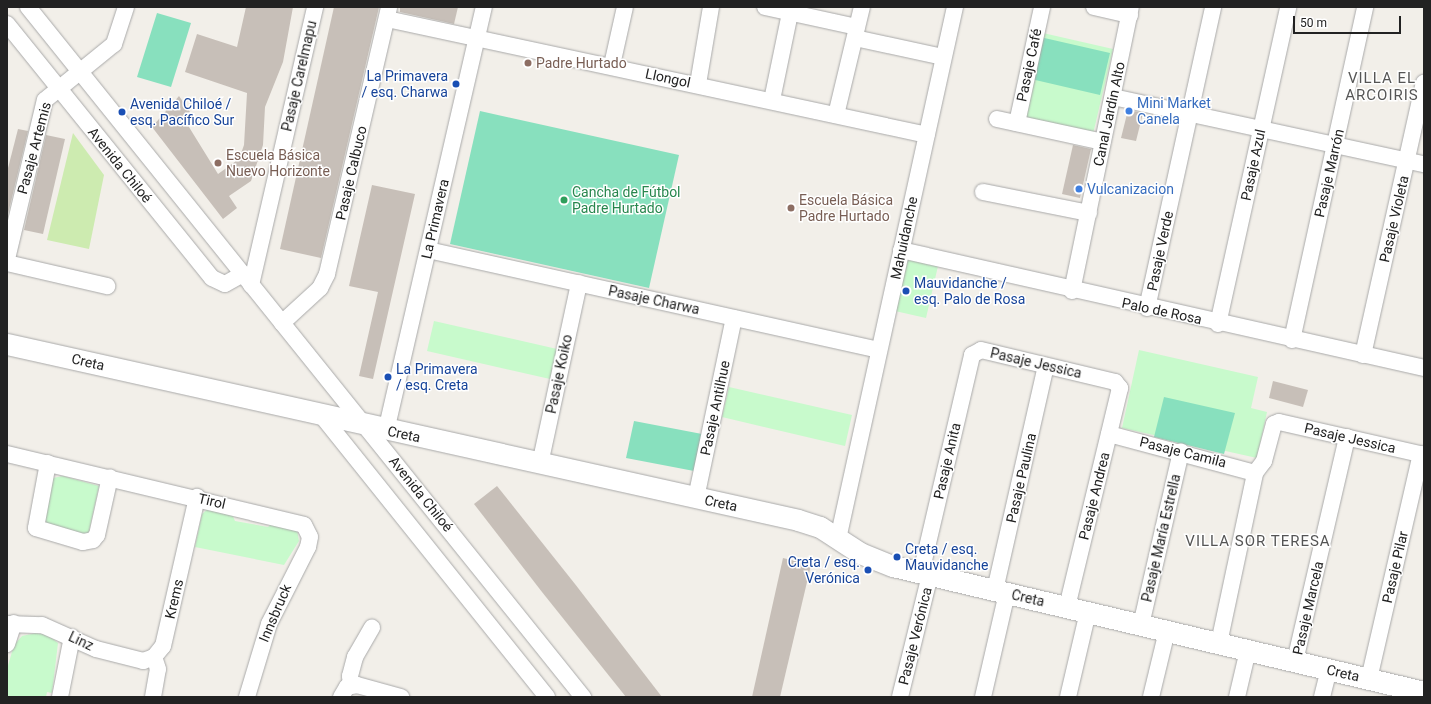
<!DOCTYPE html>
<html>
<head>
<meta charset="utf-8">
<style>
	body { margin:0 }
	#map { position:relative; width:1431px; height:704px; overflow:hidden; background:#f2efe9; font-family:Roboto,sans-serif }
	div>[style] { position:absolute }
	.grass>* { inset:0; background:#cdebb0 }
	.park>* { inset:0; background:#c8facc }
	.pitch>* { inset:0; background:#88e0be }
	.building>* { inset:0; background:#c7bfb8 }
	.roads { filter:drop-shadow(0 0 1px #a9a9a9) drop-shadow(0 0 1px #a9a9a9) }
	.minor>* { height:16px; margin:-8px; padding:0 8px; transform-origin:8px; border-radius:8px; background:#fff }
	.tertiary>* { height:21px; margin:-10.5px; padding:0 10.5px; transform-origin:10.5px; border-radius:10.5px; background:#fff }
	.dots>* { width:11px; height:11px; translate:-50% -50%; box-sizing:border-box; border:2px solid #fff; border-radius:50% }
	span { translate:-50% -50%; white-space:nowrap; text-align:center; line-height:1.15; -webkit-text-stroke:3px #fff; paint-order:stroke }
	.education-label { font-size:14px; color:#785e54 }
	.left { translate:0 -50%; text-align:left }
	.street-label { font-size:14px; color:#222 }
	.transit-label { font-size:14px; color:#164399 }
	.right { translate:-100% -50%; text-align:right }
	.shop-label { font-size:14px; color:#366cbe }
	.leisure-label { font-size:14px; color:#27864d }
	.neighbourhood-label { font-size:15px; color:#555; letter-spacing:1px }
	.frame { position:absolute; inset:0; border:8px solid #222; pointer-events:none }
	.scale { position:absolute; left:1293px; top:16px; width:108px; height:18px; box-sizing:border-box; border:2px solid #222; border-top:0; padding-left:5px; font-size:12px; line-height:14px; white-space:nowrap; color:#222; -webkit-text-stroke:3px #fff; paint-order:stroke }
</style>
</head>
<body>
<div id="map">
	<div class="grass">
		<i style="clip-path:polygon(73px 133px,104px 175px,89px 249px,47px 240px)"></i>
	</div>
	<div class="park">
		<i style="clip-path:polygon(1043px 33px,1113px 49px,1093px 134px,1022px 119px)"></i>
		<i style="clip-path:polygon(906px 259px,938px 266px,926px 318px,895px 311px)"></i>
		<i style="clip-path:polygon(434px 321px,557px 349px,550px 379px,427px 351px)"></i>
		<i style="clip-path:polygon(1139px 350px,1258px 377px,1251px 408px,1267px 412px,1257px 458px,1122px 428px)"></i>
		<i style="clip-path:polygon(729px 387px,852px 415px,845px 446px,722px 417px)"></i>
		<i style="clip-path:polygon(63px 476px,99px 486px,88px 536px,44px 526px,53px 478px)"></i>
		<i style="clip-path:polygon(209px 508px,231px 512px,235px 521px,268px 527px,273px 522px,297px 530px,299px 541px,284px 565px,195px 547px,202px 514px)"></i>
		<i style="clip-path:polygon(36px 633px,48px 635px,58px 643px,52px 693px,47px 692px,46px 697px,7px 697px,7px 669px,14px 645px,22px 636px)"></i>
	</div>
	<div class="pitch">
		<i style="clip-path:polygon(157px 13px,191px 23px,171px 87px,137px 77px)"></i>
		<i style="clip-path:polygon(1040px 37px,1110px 53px,1100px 95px,1031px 79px)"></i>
		<i style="clip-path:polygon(480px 111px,679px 155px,649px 288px,450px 244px)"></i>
		<i style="clip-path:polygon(1164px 397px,1235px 413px,1224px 454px,1154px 437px)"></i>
		<i style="clip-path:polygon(634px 421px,702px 434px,694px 471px,626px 458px)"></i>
	</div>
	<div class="building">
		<i style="clip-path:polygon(246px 7px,293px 7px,283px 62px,265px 107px,263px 145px,251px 181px,229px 196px,237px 208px,223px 219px,152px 127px,179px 96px,190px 112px,184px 119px,218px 174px,239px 159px,244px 145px,247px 93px,185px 72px,197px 34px,237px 47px)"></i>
		<i style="clip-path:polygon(334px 7px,379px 7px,321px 258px,280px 249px)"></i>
		<i style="clip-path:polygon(400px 7px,458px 7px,454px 24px,400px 12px)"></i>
		<i style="clip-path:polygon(1128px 110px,1143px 113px,1136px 141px,1121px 138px)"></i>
		<i style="clip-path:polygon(18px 129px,28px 131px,7px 218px,7px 172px)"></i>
		<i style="clip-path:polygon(46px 135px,65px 139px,43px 234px,24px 230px)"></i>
		<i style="clip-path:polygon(1073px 145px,1091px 149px,1080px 198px,1062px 194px)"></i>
		<i style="clip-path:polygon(372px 185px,415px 194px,373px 379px,359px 376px,378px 292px,349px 286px)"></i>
		<i style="clip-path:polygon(1273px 381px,1308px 390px,1303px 407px,1269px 398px)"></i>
		<i style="clip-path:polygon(497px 486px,575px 584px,662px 697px,626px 697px,542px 592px,474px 504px)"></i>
		<i style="clip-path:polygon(783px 558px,811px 565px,780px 697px,752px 697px)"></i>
	</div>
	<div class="roads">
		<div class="minor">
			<i style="left:28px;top:7px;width:886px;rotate:51.19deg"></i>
			<i style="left:765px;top:7px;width:94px;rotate:12.3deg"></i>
			<i style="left:1094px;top:7px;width:37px;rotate:13deg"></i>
			<i style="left:387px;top:19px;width:552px;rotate:12.12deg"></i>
			<i style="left:7px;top:24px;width:326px;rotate:51.1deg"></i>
			<i style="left:212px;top:278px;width:14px;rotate:25deg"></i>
			<i style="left:225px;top:284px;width:21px;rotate:-29deg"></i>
			<i style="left:855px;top:38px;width:90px;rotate:12.2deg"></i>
			<i style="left:612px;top:65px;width:59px;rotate:-77.4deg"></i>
			<i style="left:698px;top:84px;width:78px;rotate:-80.4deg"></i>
			<i style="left:1113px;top:97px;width:318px;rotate:12.2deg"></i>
			<i style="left:772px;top:100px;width:89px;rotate:-78.3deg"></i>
			<i style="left:836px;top:115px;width:111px;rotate:-76.5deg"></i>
			<i style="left:997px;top:119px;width:108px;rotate:12.2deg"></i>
			<i style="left:1017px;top:123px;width:119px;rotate:-77.8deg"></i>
			<i style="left:983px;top:192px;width:108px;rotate:11.2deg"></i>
			<i style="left:428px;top:250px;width:462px;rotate:12.5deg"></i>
			<i style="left:901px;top:250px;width:536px;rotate:12.71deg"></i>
			<i style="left:7px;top:259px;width:163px;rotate:-76.6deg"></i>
			<i style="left:45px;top:100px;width:89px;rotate:-39.1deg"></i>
			<i style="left:114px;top:44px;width:39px;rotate:-72deg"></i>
			<i style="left:7px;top:263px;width:103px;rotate:13deg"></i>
			<i style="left:251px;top:285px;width:285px;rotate:-77deg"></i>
			<i style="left:1072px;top:291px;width:290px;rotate:-78.3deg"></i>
			<i style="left:1147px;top:308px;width:308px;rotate:-77.6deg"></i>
			<i style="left:282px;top:323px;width:52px;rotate:-42.6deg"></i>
			<i style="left:320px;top:288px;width:16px;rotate:-63deg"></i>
			<i style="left:327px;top:274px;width:274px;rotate:-76.9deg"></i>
			<i style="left:1218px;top:324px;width:325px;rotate:-77.5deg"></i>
			<i style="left:1292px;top:340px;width:341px;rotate:-77.6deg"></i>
			<i style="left:1363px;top:355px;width:279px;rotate:-77.4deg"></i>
			<i style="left:322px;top:416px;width:360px;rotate:51.3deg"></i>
			<i style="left:386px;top:431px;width:435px;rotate:-77deg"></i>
			<i style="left:1109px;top:434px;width:151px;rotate:15deg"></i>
			<i style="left:7px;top:454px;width:305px;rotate:13.4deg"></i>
			<i style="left:304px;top:525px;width:13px;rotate:63deg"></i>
			<i style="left:310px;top:537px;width:10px;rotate:101deg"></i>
			<i style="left:308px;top:547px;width:86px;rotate:116.9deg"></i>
			<i style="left:269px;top:624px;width:76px;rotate:106.8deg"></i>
			<i style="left:48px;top:463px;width:66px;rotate:100.5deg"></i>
			<i style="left:36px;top:528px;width:49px;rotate:16.6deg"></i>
			<i style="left:83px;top:542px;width:10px;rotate:-11deg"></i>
			<i style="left:93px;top:540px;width:6px;rotate:-51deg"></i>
			<i style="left:97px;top:535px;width:59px;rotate:-77.4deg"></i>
			<i style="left:540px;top:464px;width:185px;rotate:-77.8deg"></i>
			<i style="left:1255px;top:473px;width:15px;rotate:-53deg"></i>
			<i style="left:1264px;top:461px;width:38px;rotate:-75deg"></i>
			<i style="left:1274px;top:424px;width:5px;rotate:-22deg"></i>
			<i style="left:1279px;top:422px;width:149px;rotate:12.8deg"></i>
			<i style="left:696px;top:498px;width:184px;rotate:-78.1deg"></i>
			<i style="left:838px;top:539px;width:545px;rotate:-77.6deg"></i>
			<i style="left:921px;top:573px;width:224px;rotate:-76.8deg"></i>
			<i style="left:972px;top:355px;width:10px;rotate:-29deg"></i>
			<i style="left:981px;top:350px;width:138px;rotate:13.4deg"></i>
			<i style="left:1115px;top:382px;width:8px;rotate:50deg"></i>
			<i style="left:1120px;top:388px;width:225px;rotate:103.6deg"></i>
			<i style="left:995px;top:590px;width:230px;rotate:-77.2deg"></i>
			<i style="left:7px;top:624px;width:35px;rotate:2deg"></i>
			<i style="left:42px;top:625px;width:59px;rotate:24deg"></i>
			<i style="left:96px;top:649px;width:49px;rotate:14.3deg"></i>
			<i style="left:143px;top:661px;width:12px;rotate:-20deg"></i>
			<i style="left:154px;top:657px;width:14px;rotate:-51deg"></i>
			<i style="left:163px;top:646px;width:153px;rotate:-77.1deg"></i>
			<i style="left:1141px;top:625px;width:178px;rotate:-77deg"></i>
			<i style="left:1219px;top:643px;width:174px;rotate:-78deg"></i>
			<i style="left:7px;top:644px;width:22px;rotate:-72deg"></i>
			<i style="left:1295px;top:661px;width:230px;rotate:-76.9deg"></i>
			<i style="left:1369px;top:679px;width:231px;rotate:-77deg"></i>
			<i style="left:351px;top:685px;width:9px;rotate:-96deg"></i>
			<i style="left:350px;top:676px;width:20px;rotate:-75deg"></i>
			<i style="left:355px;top:657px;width:34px;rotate:-60deg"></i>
			<i style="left:60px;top:697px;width:61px;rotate:-78.7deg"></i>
			<i style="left:153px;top:697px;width:28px;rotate:-80deg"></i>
			<i style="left:158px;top:669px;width:13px;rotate:-108deg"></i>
			<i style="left:341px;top:697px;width:12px;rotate:-59deg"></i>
			<i style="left:347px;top:687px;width:10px;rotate:-11deg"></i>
			<i style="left:357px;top:685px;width:46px;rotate:15.3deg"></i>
			<i style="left:900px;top:697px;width:126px;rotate:-76.2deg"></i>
			<i style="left:983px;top:697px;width:107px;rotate:-77deg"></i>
			<i style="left:1068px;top:697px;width:87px;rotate:-76.8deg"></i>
			<i style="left:1151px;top:697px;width:68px;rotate:-76.4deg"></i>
			<i style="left:1237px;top:697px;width:48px;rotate:-76.8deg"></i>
			<i style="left:1322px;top:697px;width:29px;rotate:-76deg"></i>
		</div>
		<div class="tertiary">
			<i style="left:7px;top:344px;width:810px;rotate:12.54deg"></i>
			<i style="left:798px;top:520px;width:23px;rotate:18deg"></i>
			<i style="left:820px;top:527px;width:48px;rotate:33deg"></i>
			<i style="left:860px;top:553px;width:35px;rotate:22deg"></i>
			<i style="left:893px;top:566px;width:546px;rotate:13.35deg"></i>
		</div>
	</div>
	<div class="dots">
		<i style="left:528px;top:63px;background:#8d6e63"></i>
		<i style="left:456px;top:84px;background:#1a4fb4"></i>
		<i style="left:1129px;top:111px;background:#3f7fe0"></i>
		<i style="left:122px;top:112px;background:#1a4fb4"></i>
		<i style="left:218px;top:163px;background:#8d6e63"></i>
		<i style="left:1079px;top:189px;background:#3f7fe0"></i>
		<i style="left:564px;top:200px;background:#2e9e5b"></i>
		<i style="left:791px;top:208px;background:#8d6e63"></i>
		<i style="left:906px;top:291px;background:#1a4fb4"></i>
		<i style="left:388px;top:377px;background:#1a4fb4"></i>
		<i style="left:897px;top:557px;background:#1a4fb4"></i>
		<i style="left:868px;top:570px;background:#1a4fb4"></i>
	</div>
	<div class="education-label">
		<span class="left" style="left:536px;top:63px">Padre Hurtado</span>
		<span class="left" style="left:226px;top:163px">Escuela Básica<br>Nuevo Horizonte</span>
		<span class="left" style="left:799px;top:208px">Escuela Básica<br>Padre Hurtado</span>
	</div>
	<div class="street-label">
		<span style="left:1029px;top:65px;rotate:-78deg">Pasaje Café</span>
		<span style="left:299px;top:76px;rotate:-77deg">Pasaje Carelmapu</span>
		<span style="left:668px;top:78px;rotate:12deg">Llongol</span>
		<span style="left:1109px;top:114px;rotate:-78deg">Canal Jardin Alto</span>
		<span style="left:34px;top:148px;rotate:-75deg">Pasaje Artemis</span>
		<span style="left:120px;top:165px;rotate:51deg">Avenida Chiloé</span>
		<span style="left:1253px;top:165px;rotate:-78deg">Pasaje Azul</span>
		<span style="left:351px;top:173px;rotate:-77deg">Pasaje Calbuco</span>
		<span style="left:1329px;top:173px;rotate:-77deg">Pasaje Marrón</span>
		<span style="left:435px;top:219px;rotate:-77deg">La Primavera</span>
		<span style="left:1394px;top:219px;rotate:-77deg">Pasaje Violeta</span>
		<span style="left:904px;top:238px;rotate:-78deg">Mahuidanche</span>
		<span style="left:1160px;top:251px;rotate:-78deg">Pasaje Verde</span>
		<span style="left:654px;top:300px;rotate:12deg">Pasaje Charwa</span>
		<span style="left:1162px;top:311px;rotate:12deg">Palo de Rosa</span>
		<span style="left:88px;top:362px;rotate:13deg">Creta</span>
		<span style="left:1036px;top:363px;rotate:13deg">Pasaje Jessica</span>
		<span style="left:559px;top:374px;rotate:-78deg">Pasaje Koiko</span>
		<span style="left:715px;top:408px;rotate:-78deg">Pasaje Antilhue</span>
		<span style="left:404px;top:434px;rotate:12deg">Creta</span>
		<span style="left:1350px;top:438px;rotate:13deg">Pasaje Jessica</span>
		<span style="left:1183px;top:452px;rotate:14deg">Pasaje Camila</span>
		<span style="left:947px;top:461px;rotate:-77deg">Pasaje Anita</span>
		<span style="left:1021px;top:478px;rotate:-77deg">Pasaje Paulina</span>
		<span style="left:421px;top:494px;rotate:51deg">Avenida Chiloé</span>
		<span style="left:1094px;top:496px;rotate:-76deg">Pasaje Andrea</span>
		<span style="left:212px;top:501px;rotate:13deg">Tirol</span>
		<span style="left:721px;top:503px;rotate:12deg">Creta</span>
		<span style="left:1161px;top:538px;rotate:-77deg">Pasaje María Estrella</span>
		<span style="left:1395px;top:567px;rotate:-77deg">Pasaje Pilar</span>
		<span style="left:1028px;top:598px;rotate:13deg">Creta</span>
		<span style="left:174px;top:599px;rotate:-77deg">Krems</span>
		<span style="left:1308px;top:608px;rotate:-77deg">Pasaje Marcela</span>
		<span style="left:275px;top:613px;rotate:-67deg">Innsbruck</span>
		<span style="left:915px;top:636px;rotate:-76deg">Pasaje Verónica</span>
		<span style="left:81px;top:641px;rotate:25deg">Linz</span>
		<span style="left:1343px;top:673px;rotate:13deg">Creta</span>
	</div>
	<div class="transit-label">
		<span class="right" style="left:448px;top:84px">La Primavera<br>/ esq. Charwa</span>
		<span class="left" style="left:130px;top:112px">Avenida Chiloé /<br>esq. Pacífico Sur</span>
		<span class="left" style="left:914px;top:291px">Mauvidanche /<br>esq. Palo de Rosa</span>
		<span class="left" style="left:396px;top:377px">La Primavera<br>/ esq. Creta</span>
		<span class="left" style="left:905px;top:557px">Creta / esq.<br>Mauvidanche</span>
		<span class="right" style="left:860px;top:570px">Creta / esq.<br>Verónica</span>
	</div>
	<div class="shop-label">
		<span class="left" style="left:1137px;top:111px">Mini Market<br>Canela</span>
		<span class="left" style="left:1087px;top:189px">Vulcanizacion</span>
	</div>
	<div class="leisure-label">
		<span class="left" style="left:572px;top:200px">Cancha de Fútbol<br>Padre Hurtado</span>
	</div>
	<div class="neighbourhood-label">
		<span style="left:1382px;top:87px">VILLA EL<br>ARCOIRIS</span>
		<span style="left:1258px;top:542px">VILLA SOR TERESA</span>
	</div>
	<div class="frame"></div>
	<div class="scale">50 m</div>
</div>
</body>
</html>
